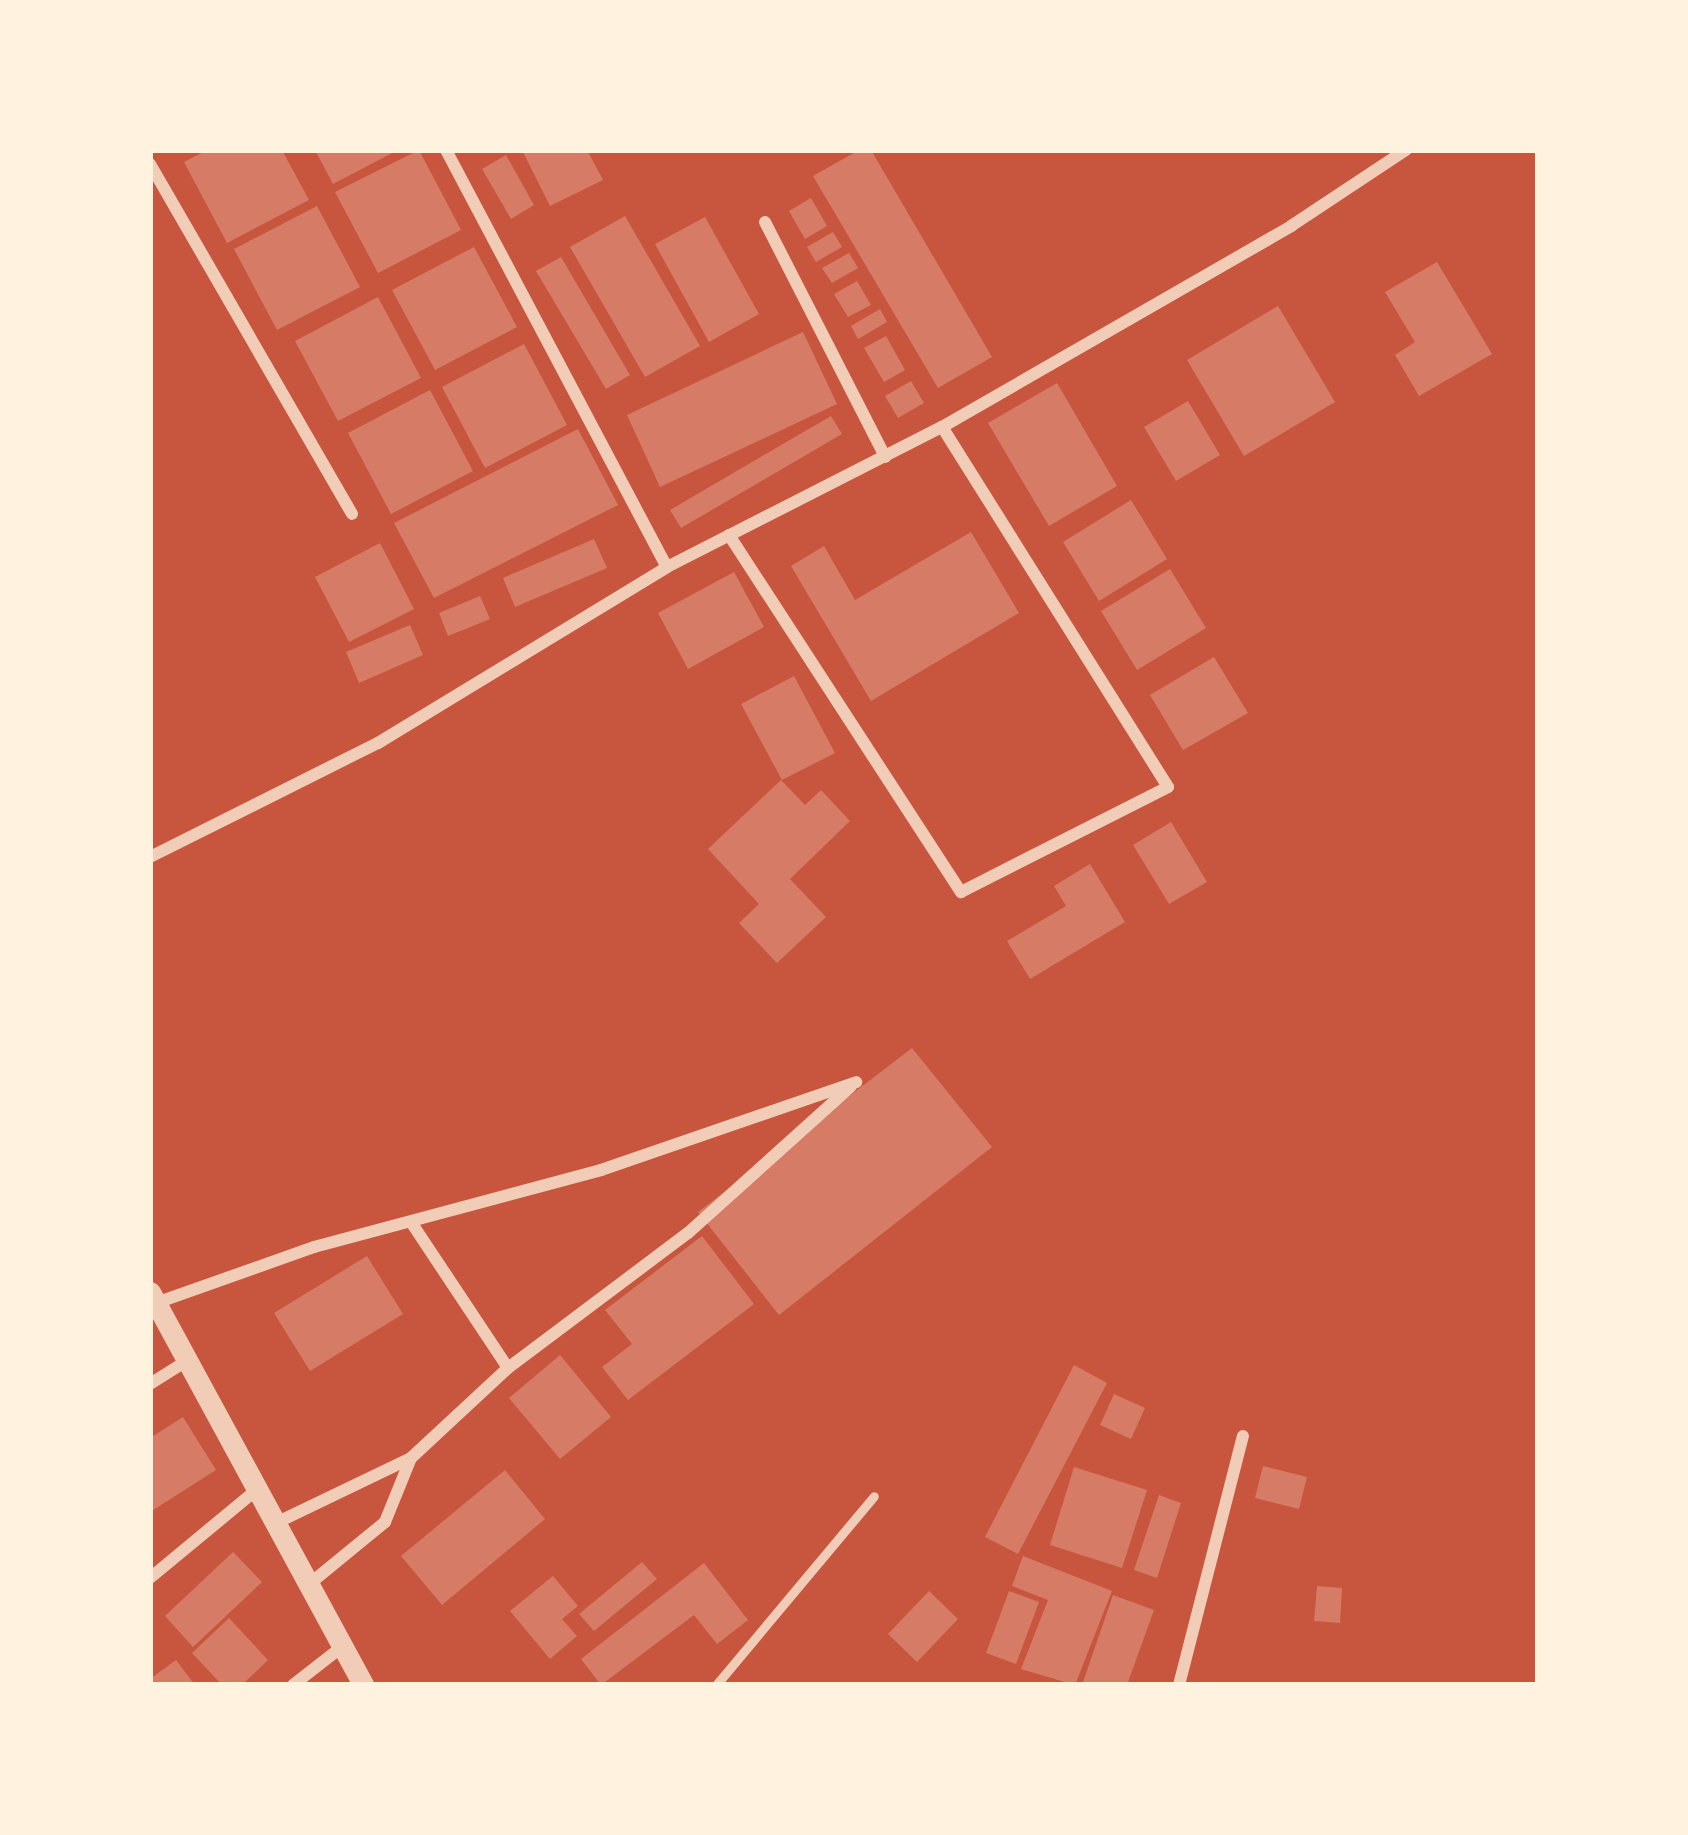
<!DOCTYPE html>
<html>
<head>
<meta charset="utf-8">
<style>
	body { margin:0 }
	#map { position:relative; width:1688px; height:1835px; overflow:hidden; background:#c8553d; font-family:"DM Sans",sans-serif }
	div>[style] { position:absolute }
	.building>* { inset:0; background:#d67c66 }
	.service>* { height:9px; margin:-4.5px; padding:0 4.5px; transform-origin:4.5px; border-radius:4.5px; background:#f1ccb7 }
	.minor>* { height:12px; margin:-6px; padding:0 6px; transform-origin:6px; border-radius:6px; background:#f1ccb7 }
	.tertiary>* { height:21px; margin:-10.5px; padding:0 10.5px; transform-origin:10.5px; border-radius:10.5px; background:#f1ccb7 }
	span { translate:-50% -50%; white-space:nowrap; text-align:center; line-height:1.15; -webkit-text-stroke:12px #fff3e0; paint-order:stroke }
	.frame { position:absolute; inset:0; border:153px solid #fff3e0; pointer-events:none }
</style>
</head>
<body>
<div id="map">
	<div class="building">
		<i style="clip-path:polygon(207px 150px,282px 150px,309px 200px,227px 243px,184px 162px)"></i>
		<i style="clip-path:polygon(315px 150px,398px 150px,333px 184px)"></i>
		<i style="clip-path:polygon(419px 150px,461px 230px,378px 273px,335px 192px)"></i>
		<i style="clip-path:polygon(522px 150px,587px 150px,603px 180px,550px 206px)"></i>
		<i style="clip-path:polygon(859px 150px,871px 150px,992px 357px,938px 388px,813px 176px)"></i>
		<i style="clip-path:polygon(506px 155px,534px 205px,511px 219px,482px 169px)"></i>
		<i style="clip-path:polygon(811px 198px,827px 226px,805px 239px,789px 211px)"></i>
		<i style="clip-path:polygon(317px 206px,360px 287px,277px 330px,234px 249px)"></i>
		<i style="clip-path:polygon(625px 216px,700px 346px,645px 377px,570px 247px)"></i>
		<i style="clip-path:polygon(705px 217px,759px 314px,709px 342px,655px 244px)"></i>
		<i style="clip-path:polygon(833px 232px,842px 247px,816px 262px,807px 247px)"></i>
		<i style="clip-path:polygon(474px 247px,517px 327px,435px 370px,392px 290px)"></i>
		<i style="clip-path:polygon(849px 253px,858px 268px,832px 283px,822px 268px)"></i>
		<i style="clip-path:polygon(561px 257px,630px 375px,606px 389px,536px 271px)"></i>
		<i style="clip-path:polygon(1437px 262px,1492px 354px,1419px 396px,1395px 355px,1415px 342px,1385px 292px)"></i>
		<i style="clip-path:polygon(857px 281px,871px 305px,848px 317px,834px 294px)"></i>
		<i style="clip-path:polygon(378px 297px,421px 378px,338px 421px,295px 341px)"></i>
		<i style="clip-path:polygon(1278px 306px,1335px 402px,1244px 456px,1187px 360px)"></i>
		<i style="clip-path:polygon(880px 309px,887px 322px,858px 339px,851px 326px)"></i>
		<i style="clip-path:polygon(803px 332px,837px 404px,660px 487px,627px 415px)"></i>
		<i style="clip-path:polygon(886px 336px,905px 370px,884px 382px,864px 348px)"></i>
		<i style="clip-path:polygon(524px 344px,567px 425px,485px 468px,442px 387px)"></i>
		<i style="clip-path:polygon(911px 381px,924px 403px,898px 418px,885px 396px)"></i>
		<i style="clip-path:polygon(1057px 383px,1117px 486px,1049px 526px,988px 423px)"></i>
		<i style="clip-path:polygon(430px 390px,473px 471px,391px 514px,348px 433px)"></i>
		<i style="clip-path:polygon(1188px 401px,1220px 455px,1176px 481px,1144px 427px)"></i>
		<i style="clip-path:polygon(831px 416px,842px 434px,681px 528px,670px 510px)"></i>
		<i style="clip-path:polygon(578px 429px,618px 505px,434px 598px,394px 523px)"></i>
		<i style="clip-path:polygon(1131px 500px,1167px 559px,1099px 601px,1063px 542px)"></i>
		<i style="clip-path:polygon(971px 532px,1019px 613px,871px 701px,791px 566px,824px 546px,855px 600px)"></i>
		<i style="clip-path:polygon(594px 539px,607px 568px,515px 607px,503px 578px)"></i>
		<i style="clip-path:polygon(380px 543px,414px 609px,349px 642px,315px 577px)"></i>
		<i style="clip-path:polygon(1170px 569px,1206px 628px,1137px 670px,1101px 611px)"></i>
		<i style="clip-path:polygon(734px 572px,764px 627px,688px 669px,658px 613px)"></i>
		<i style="clip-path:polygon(480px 596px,490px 619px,448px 636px,439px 613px)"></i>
		<i style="clip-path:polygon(410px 625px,423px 655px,359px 683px,346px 652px)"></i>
		<i style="clip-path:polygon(1214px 657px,1248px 713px,1183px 750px,1150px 695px)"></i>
		<i style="clip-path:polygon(794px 676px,835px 753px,782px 780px,741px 704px)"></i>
		<i style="clip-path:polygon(781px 780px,805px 805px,821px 790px,850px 821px,790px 879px,826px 917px,777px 963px,739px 923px,759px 904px,708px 849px)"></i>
		<i style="clip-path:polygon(1171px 822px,1207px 882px,1169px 904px,1133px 845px)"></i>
		<i style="clip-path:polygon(1090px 864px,1125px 922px,1030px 979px,1007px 941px,1066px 906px,1054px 886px)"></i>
		<i style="clip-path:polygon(912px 1048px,992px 1147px,779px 1315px,698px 1212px)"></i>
		<i style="clip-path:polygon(702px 1236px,754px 1304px,628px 1400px,602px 1367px,632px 1344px,605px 1310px)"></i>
		<i style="clip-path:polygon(367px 1256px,403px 1314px,310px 1371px,274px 1313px)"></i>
		<i style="clip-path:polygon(560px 1355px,611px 1417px,560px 1459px,509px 1398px)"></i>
		<i style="clip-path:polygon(1074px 1365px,1107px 1383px,1018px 1554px,985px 1537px)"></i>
		<i style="clip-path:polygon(1114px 1394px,1145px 1408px,1131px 1439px,1100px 1425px)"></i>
		<i style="clip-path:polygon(183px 1417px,216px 1470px,150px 1512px,150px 1438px)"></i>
		<i style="clip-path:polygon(1263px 1466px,1307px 1477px,1299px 1509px,1255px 1498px)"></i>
		<i style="clip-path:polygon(1074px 1467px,1147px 1490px,1122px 1568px,1050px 1545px)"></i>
		<i style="clip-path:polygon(505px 1470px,545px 1519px,442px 1605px,401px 1556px)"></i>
		<i style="clip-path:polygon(1159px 1495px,1181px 1503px,1157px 1578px,1134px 1570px)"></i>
		<i style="clip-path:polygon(233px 1552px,262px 1582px,193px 1647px,165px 1616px)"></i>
		<i style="clip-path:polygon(1023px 1556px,1112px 1591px,1075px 1685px,1021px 1669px,1048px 1600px,1012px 1586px)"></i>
		<i style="clip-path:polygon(642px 1562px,657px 1579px,594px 1631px,579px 1614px)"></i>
		<i style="clip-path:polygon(704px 1563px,748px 1620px,717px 1644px,694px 1615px,601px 1685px,581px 1659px)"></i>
		<i style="clip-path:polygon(553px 1576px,578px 1606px,562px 1619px,577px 1636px,550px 1659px,510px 1611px)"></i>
		<i style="clip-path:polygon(1317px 1586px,1342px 1588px,1340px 1623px,1314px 1621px)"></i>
		<i style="clip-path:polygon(929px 1591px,958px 1619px,917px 1662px,888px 1634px)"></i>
		<i style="clip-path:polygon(1009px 1591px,1039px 1602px,1016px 1664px,986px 1653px)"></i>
		<i style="clip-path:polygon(1113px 1595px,1154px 1610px,1127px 1685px,1082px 1685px)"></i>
		<i style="clip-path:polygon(229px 1618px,268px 1660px,242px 1685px,222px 1685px,192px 1653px)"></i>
		<i style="clip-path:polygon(176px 1660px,195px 1685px,150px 1685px,150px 1679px)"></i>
	</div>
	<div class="service">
		<i style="left:716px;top:1685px;width:246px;rotate:-50.1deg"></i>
	</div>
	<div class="minor">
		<i style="left:446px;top:150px;width:472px;rotate:62.1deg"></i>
		<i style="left:150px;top:164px;width:404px;rotate:60deg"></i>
		<i style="left:765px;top:222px;width:264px;rotate:62.9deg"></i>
		<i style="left:729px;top:535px;width:426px;rotate:57deg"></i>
		<i style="left:961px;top:892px;width:232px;rotate:-26.9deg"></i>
		<i style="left:1168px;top:787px;width:425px;rotate:-122.1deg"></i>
		<i style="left:150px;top:857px;width:255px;rotate:-26.6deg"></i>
		<i style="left:378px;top:743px;width:338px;rotate:-31.3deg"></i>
		<i style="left:667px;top:567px;width:309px;rotate:-27deg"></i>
		<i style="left:942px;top:427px;width:403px;rotate:-29.9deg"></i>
		<i style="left:1291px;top:226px;width:138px;rotate:-33.5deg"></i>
		<i style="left:156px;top:1303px;width:168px;rotate:-19.5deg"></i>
		<i style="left:314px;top:1247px;width:297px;rotate:-15deg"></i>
		<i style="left:601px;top:1170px;width:270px;rotate:-19deg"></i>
		<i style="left:508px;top:1368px;width:225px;rotate:-36.9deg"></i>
		<i style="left:688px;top:1233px;width:219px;rotate:-42deg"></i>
		<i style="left:150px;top:1384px;width:45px;rotate:-32.3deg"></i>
		<i style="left:278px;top:1522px;width:148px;rotate:-25.7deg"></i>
		<i style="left:411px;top:1458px;width:132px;rotate:-42.9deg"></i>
		<i style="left:508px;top:1368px;width:172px;rotate:-123.6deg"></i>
		<i style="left:150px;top:1578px;width:143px;rotate:-39.6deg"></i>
		<i style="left:313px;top:1581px;width:93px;rotate:-39.3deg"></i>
		<i style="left:385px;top:1522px;width:69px;rotate:-67.9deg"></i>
		<i style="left:293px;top:1685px;width:63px;rotate:-38deg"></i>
		<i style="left:1179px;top:1685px;width:257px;rotate:-75.6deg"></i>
	</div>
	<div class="tertiary">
		<i style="left:150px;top:1292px;width:447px;rotate:61.5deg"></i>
	</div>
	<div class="frame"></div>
</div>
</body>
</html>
